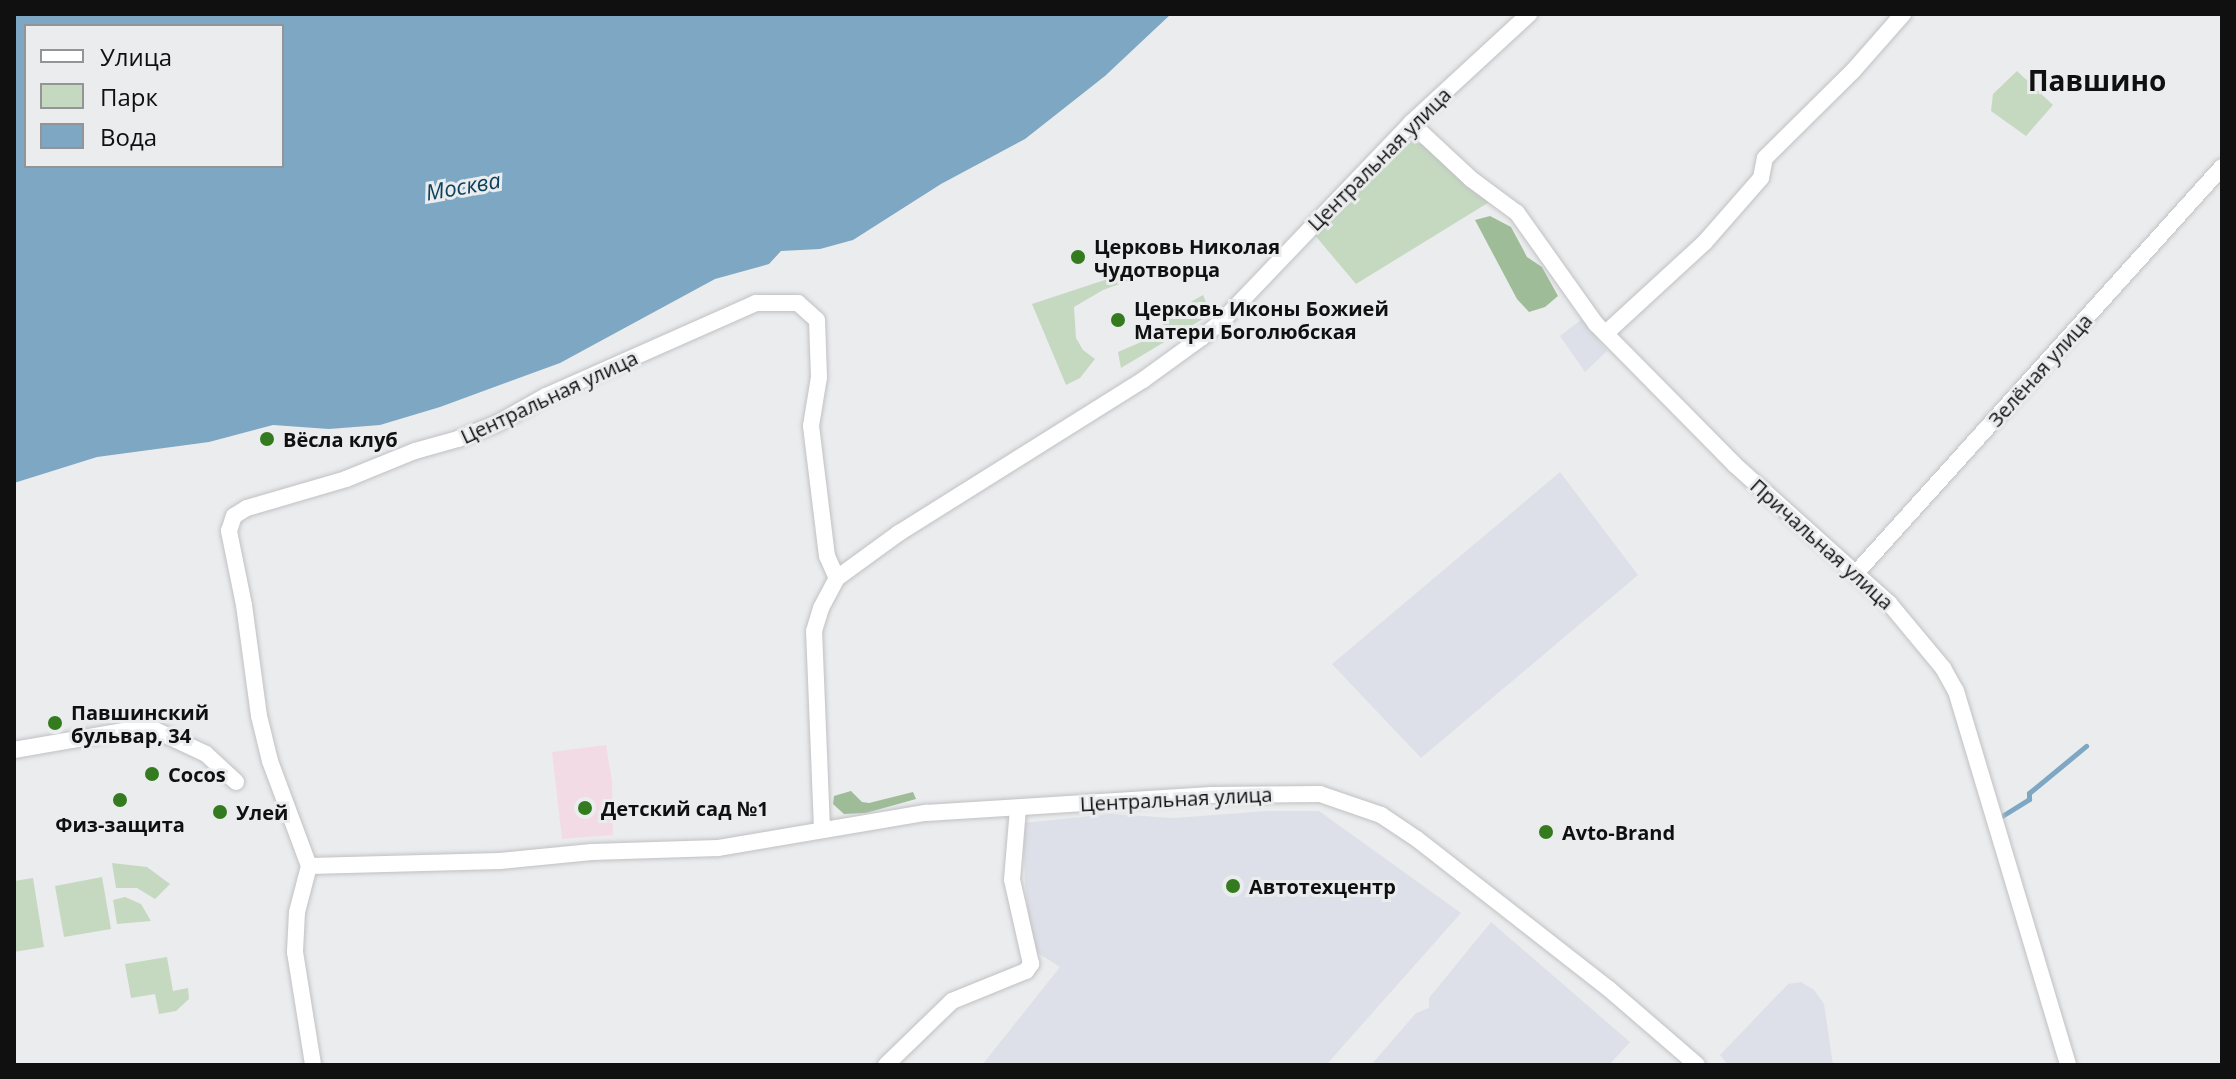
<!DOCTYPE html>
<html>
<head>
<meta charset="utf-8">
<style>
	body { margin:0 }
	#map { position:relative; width:2236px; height:1079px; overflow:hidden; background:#ebecee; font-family:"Open Sans",sans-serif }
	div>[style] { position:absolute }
	.built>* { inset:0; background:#dee0e9 }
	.education>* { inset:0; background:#f3dbe5 }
	.green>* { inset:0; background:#c5d9c1 }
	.forest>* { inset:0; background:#9dbc97 }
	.water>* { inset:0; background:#7da7c3 }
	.stream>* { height:5px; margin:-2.5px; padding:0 2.5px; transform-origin:2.5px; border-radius:2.5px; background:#7da7c3 }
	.roads { filter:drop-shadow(0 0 2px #c0c1c3) drop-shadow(0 0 2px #c0c1c3) }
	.street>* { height:16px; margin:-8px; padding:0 8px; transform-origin:8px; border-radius:8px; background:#fff }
	.dots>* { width:22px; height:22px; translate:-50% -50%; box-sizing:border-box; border:4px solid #ebecee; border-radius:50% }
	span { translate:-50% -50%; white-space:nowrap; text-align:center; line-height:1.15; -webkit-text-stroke:6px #ebecee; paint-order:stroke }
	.street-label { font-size:20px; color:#101010 }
	.poi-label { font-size:20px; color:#101010; font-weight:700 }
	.left { translate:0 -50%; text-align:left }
	.water-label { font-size:22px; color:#0b415e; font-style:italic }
	.district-label { font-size:28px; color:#101010; font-weight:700 }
	.frame { position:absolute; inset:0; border:16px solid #101010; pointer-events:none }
	.legend { position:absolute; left:24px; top:24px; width:260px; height:144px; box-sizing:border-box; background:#ebecee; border:2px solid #939495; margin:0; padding:10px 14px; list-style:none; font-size:24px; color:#101010 }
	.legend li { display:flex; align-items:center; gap:16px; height:40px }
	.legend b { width:40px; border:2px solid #939495 }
</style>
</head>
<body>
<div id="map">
	<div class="built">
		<i style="clip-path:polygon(1582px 319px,1607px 351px,1585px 372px,1560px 336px)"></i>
		<i style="clip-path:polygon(1560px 472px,1638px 575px,1421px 758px,1332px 664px)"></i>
		<i style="clip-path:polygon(1267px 811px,1319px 811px,1461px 913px,1327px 1064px,982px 1065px,1060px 967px,1033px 950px,1025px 885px,1023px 823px,1111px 814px,1175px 818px)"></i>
		<i style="clip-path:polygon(1491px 922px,1630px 1042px,1609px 1065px,1371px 1065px,1416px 1013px,1429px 1008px,1429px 998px)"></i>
		<i style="clip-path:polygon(1801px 982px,1814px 990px,1824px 1004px,1833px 1065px,1728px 1065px,1720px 1055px,1788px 984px)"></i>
	</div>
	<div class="education">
		<i style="clip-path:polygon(606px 745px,612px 781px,613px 835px,562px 839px,552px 752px)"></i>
	</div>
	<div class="green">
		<i style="clip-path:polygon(2017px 71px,2053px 105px,2026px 136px,1991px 111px,1993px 94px)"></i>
		<i style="clip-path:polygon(1405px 139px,1427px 146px,1491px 201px,1356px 284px,1313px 233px)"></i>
		<i style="clip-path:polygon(1150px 265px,1152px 272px,1103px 290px,1074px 307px,1076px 338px,1083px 350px,1095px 359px,1080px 378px,1066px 385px,1032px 304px)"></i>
		<i style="clip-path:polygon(1203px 295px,1211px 314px,1121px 368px,1118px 352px,1162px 333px,1164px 317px)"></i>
		<i style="clip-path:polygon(112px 863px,147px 867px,170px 884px,155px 899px,137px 888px,116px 888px)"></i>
		<i style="clip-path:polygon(102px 877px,111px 929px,64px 937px,55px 886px)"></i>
		<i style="clip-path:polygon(33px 878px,44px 947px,14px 952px,14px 881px)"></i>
		<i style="clip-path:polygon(125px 897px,141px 904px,151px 921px,117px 924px,113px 900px)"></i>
		<i style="clip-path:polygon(167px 957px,173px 991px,188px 988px,189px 999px,176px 1011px,159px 1014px,155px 994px,131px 998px,125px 964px)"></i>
	</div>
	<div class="forest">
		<i style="clip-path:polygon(1490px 216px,1511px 227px,1527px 257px,1542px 267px,1558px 296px,1545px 307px,1529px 312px,1517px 299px,1475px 220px)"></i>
		<i style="clip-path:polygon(851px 791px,862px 802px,869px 803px,913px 792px,916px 799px,866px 813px,844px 814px,833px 804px,834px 796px)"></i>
	</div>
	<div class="water">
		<i style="clip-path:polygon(evenodd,14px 14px,1171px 14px,1105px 76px,1025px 139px,941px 184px,853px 240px,820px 249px,781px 251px,769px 264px,715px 279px,560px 363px,440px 407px,380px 425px,329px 429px,273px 425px,209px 442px,97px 457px,14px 483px,14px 14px,26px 26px,282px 26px,282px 166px,26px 166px,26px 26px)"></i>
	</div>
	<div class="stream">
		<i style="left:2002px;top:816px;width:32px;rotate:-32deg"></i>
		<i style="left:2029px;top:799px;width:6px;rotate:-90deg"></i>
		<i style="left:2029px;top:793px;width:74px;rotate:-39.5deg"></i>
	</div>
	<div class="roads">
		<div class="street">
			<i style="left:1411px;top:123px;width:82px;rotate:43deg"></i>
			<i style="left:1471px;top:179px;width:57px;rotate:36.5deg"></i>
			<i style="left:1517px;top:213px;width:136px;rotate:54.6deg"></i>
			<i style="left:1596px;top:324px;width:198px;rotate:45.4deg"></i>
			<i style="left:1735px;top:465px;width:207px;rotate:41.9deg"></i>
			<i style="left:1889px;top:603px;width:85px;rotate:50.3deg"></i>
			<i style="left:1943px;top:668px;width:26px;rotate:61deg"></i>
			<i style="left:1956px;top:691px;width:390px;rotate:73.3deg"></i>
			<i style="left:1606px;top:333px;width:134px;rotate:-42.6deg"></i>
			<i style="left:1705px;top:242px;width:85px;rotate:-48.8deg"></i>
			<i style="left:1761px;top:178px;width:20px;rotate:-79deg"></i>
			<i style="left:1765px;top:158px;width:124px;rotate:-44.7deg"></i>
			<i style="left:1853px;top:71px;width:76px;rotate:-48.7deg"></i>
			<i style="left:1857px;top:572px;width:545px;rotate:-47.97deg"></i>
			<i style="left:14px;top:750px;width:122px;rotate:-9.9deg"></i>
			<i style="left:134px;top:729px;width:21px;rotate:3deg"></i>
			<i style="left:155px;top:730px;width:56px;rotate:25.2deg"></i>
			<i style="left:206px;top:754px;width:41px;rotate:43deg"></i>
			<i style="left:822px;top:829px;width:198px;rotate:-92.3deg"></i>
			<i style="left:814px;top:631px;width:24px;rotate:-73deg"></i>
			<i style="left:821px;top:608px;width:34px;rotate:-62deg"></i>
			<i style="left:837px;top:578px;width:77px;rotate:-36deg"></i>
			<i style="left:899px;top:533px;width:288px;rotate:-32.1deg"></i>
			<i style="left:1143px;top:380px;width:72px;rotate:-35.9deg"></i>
			<i style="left:1201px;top:338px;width:28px;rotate:-39deg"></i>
			<i style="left:1223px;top:320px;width:272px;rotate:-46.3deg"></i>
			<i style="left:1411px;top:123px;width:161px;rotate:-42.7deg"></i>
			<i style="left:309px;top:866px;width:191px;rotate:-1.5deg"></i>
			<i style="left:500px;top:861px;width:92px;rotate:-5.6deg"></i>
			<i style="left:592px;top:852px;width:126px;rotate:-1.8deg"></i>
			<i style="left:718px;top:848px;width:211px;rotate:-9.6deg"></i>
			<i style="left:926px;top:813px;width:286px;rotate:-3.6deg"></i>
			<i style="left:1211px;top:795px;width:109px;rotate:-0.5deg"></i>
			<i style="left:1320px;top:794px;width:65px;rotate:19deg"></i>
			<i style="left:1381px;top:815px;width:43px;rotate:33.7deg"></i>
			<i style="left:1417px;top:839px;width:244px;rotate:38deg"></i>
			<i style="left:1609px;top:989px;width:116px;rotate:40.8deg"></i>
			<i style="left:309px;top:866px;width:112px;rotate:-110.4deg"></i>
			<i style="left:270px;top:761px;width:46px;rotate:-103.7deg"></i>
			<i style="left:259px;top:716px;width:112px;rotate:-97.7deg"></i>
			<i style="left:244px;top:605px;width:76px;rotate:-101.5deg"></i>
			<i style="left:229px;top:531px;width:16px;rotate:-72deg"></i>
			<i style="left:234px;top:516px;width:15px;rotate:-32deg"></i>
			<i style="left:247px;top:508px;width:103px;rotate:-16.3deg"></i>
			<i style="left:346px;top:479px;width:74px;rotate:-22.1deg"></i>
			<i style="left:415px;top:451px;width:45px;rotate:-15.6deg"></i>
			<i style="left:458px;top:439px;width:43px;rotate:-21.8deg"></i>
			<i style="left:498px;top:423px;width:55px;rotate:-29.4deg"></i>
			<i style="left:546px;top:396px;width:230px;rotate:-23.9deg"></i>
			<i style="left:756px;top:303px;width:42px"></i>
			<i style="left:798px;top:303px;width:25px;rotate:42deg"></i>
			<i style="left:817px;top:320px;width:57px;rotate:88deg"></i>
			<i style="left:819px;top:377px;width:50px;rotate:99.3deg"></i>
			<i style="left:811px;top:426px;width:131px;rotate:83deg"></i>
			<i style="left:827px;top:556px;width:24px;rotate:66deg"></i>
			<i style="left:309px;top:866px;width:48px;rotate:104.6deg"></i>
			<i style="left:297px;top:912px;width:40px;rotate:92.9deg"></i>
			<i style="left:295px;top:952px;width:114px;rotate:80.9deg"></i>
			<i style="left:886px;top:1065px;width:92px;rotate:-44.1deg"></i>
			<i style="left:952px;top:1001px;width:80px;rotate:-22.1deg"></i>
			<i style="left:1026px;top:971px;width:9px;rotate:-54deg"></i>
			<i style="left:1031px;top:964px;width:86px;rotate:-102.7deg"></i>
			<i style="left:1012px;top:880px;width:72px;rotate:-85.2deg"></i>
		</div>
	</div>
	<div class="dots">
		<i style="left:1078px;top:257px;background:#347b1f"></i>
		<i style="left:1118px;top:320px;background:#347b1f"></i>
		<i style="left:267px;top:439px;background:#347b1f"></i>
		<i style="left:55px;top:723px;background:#347b1f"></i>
		<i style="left:152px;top:774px;background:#347b1f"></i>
		<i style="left:120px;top:800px;background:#347b1f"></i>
		<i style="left:585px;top:808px;background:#347b1f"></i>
		<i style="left:220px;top:812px;background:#347b1f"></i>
		<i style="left:1546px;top:832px;background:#347b1f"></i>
		<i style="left:1233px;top:886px;background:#347b1f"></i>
	</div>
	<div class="street-label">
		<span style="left:1379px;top:159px;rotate:-45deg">Центральная улица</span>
		<span style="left:2040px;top:370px;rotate:-48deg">Зелёная улица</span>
		<span style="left:549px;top:397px;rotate:-25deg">Центральная улица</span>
		<span style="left:1822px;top:544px;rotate:42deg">Причальная улица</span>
		<span style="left:1176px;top:799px;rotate:-3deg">Центральная улица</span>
	</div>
	<div class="poi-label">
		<span class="left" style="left:1094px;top:258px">Церковь Николая<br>Чудотворца</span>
		<span class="left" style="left:1134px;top:320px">Церковь Иконы Божией<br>Матери Боголюбская</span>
		<span class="left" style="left:283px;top:439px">Вёсла клуб</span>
		<span class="left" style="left:71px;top:724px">Павшинский<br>бульвар, 34</span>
		<span class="left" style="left:168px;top:774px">Cocos</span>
		<span class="left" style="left:601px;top:808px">Детский сад №1</span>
		<span class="left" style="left:236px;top:812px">Улей</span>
		<span style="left:120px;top:824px">Физ-защита</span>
		<span class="left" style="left:1562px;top:832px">Avto-Brand</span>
		<span class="left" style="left:1249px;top:886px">Автотехцентр</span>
	</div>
	<div class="water-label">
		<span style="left:463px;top:186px;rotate:-10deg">Москва</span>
	</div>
	<div class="district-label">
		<span style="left:2097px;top:80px">Павшино</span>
	</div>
	<div class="frame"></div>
	<ul class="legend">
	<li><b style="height:10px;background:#fff"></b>Улица</li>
	<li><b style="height:22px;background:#c5d9c1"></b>Парк</li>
	<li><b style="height:22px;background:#7da7c3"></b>Вода</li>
	</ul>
</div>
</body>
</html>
